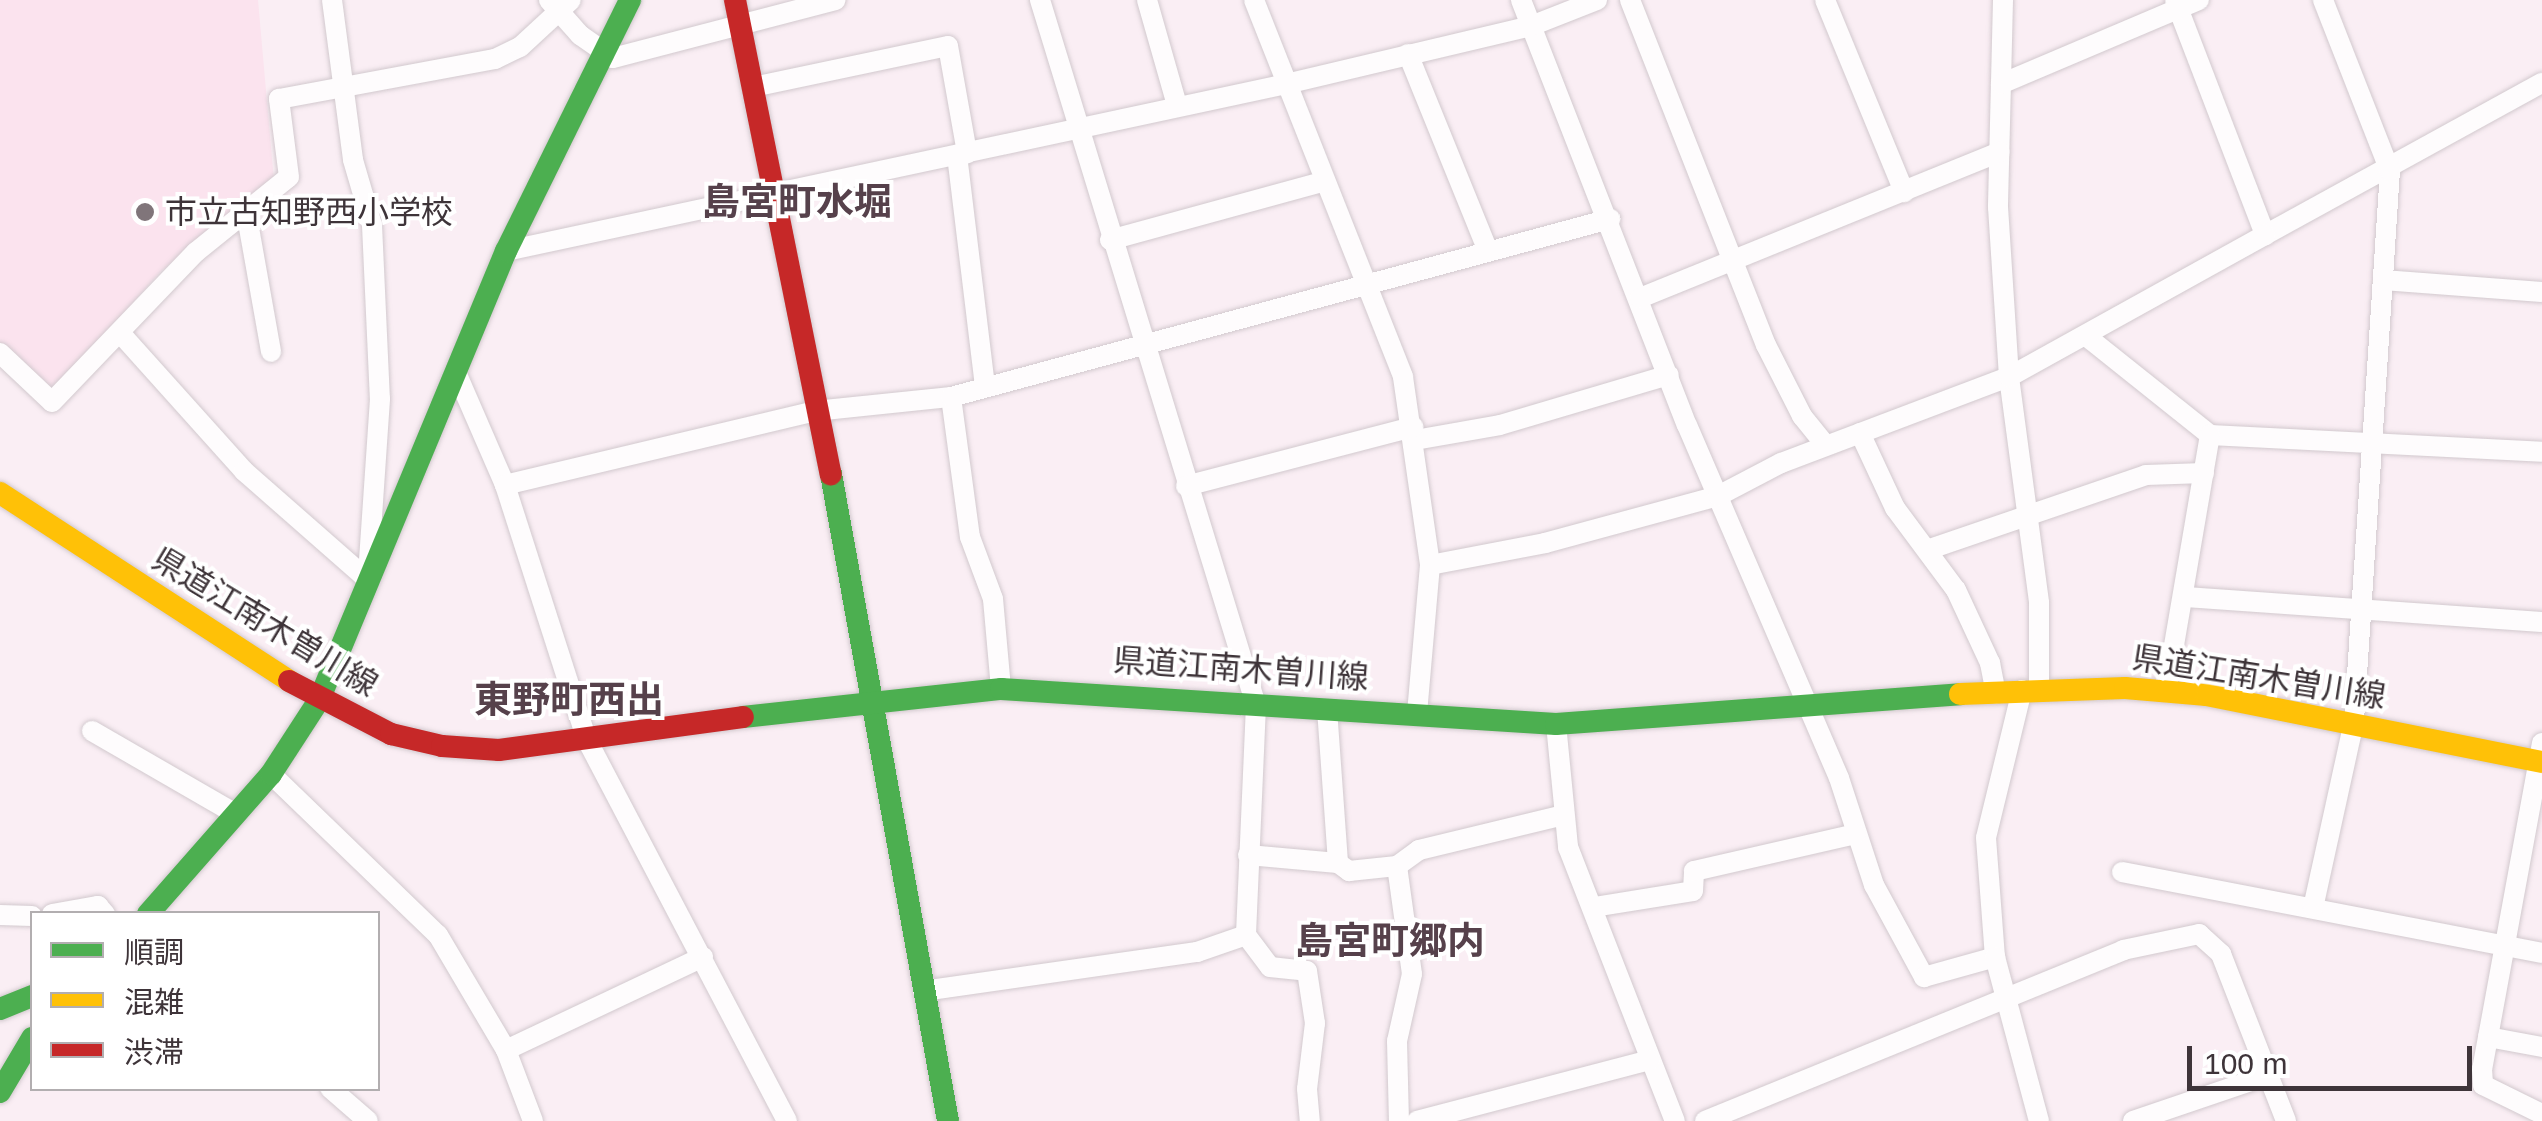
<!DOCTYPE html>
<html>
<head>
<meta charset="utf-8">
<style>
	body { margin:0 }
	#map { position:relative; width:2542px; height:1121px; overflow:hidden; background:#faeef4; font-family:Arial,"Noto Sans JP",sans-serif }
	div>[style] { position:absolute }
	.built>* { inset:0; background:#fbe3ee }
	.roads { filter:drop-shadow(0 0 2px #d2c9ce) drop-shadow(0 0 2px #d2c9ce) }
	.street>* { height:20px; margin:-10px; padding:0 10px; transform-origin:10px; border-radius:10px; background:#fefcfd }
	.fast>* { height:22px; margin:-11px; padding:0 11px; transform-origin:11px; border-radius:11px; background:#4caf50 }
	.slow>* { height:22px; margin:-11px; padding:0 11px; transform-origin:11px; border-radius:11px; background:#ffc107 }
	.jam>* { height:22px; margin:-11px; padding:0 11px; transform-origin:11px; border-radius:11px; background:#c62828 }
	.dots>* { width:28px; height:28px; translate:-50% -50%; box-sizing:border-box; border:5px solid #fff; border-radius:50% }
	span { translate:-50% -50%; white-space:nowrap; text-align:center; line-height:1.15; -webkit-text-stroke:8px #fff; paint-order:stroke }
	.poi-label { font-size:32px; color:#3e3439 }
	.left { translate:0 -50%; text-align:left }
	.street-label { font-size:32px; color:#3e3439 }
	.quarter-label { font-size:38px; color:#56414b; font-weight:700 }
	.legend { position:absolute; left:30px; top:911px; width:350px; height:180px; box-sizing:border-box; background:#fff; border:2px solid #b2aeb0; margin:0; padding:12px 18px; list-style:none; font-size:30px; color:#3e3439 }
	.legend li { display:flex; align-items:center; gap:20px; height:50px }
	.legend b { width:50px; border:2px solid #b2aeb0 }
	.scale { position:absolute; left:2187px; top:1046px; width:285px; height:45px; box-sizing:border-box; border:5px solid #3e3439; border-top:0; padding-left:12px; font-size:30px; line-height:35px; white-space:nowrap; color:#3e3439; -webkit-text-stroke:8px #fff; paint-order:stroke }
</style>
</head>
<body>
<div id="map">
	<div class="built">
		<i style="clip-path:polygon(0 0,258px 0,274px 181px,161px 271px,48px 397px,0 350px)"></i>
	</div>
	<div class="roads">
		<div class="street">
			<i style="left:332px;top:0;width:161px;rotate:82.5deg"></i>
			<i style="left:353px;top:160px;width:68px;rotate:73.7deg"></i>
			<i style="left:372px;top:225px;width:174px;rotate:87.4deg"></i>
			<i style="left:380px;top:399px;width:174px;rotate:93.9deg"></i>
			<i style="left:549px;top:0;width:47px;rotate:48.5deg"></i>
			<i style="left:580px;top:35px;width:40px;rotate:34.9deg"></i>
			<i style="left:613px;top:58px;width:230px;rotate:-14.6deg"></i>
			<i style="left:1040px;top:0;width:737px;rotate:72.97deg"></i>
			<i style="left:1256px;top:705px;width:230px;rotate:92.5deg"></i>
			<i style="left:1246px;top:935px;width:40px;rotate:53deg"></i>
			<i style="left:1270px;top:967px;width:37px;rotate:6deg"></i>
			<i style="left:1307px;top:971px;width:53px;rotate:81.3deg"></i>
			<i style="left:1315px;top:1023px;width:66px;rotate:96.9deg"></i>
			<i style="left:1307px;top:1089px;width:32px;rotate:85deg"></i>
			<i style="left:1147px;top:0;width:109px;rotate:74.1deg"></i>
			<i style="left:1254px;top:0;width:405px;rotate:68.4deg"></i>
			<i style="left:1403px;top:377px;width:190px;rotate:81.8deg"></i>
			<i style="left:1430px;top:565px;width:151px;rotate:95deg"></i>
			<i style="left:1521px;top:0;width:456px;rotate:68.7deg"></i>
			<i style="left:1687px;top:425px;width:384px;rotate:66.7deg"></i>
			<i style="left:1839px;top:778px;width:113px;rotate:71.9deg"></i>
			<i style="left:1874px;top:885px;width:105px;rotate:61.5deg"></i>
			<i style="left:1924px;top:977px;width:74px;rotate:-15.7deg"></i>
			<i style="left:1630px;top:0;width:371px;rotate:68.5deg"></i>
			<i style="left:1766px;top:345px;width:80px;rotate:63.1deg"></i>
			<i style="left:1802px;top:416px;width:38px;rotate:51deg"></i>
			<i style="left:1825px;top:0;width:208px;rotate:67.6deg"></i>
			<i style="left:2003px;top:0;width:207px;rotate:91.4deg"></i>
			<i style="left:1998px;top:207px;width:170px;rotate:86.3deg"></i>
			<i style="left:2009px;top:377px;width:228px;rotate:82.4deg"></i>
			<i style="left:2039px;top:603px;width:85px;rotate:90deg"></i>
			<i style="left:2175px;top:0;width:252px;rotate:69deg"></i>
			<i style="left:2265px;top:235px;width:316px;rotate:-28.8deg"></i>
			<i style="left:1408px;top:54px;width:213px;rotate:67.9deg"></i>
			<i style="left:2001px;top:84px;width:215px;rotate:-23deg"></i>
			<i style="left:753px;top:87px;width:199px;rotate:-11.9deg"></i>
			<i style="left:948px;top:46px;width:109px;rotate:79.9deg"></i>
			<i style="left:957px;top:155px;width:233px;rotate:83.1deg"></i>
			<i style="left:246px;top:211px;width:143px;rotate:79.9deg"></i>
			<i style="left:1110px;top:240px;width:223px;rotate:-15.3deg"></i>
			<i style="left:506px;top:251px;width:798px;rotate:-12.08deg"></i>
			<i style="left:1286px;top:84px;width:252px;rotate:-13.3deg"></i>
			<i style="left:1531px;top:26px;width:71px;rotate:-21.5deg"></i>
			<i style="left:2383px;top:280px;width:159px;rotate:4.3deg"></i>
			<i style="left:1640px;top:298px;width:388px;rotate:-22.1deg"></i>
			<i style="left:122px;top:335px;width:183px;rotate:48.1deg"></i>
			<i style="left:244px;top:471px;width:165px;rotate:41.3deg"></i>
			<i style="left:2086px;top:336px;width:159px;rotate:38.6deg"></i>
			<i style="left:2210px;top:435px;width:332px;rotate:2.9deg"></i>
			<i style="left:0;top:353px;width:71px;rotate:43.3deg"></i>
			<i style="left:52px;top:402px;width:208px;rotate:-46.2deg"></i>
			<i style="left:196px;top:252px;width:119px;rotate:-38.9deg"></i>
			<i style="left:289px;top:177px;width:79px;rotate:-97.3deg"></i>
			<i style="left:279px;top:99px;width:220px;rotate:-10.5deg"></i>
			<i style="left:495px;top:59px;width:28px;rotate:-26deg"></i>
			<i style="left:520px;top:47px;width:69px;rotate:-42.7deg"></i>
			<i style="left:458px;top:377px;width:118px;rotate:66.5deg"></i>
			<i style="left:505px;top:485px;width:268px;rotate:72.2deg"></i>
			<i style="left:587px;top:740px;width:430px;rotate:62.3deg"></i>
			<i style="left:951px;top:397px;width:141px;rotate:82.3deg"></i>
			<i style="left:970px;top:537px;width:66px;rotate:69.6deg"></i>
			<i style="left:993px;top:599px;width:90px;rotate:84.9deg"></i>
			<i style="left:1860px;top:433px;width:83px;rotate:65deg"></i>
			<i style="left:1895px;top:508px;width:102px;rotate:53.4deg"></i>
			<i style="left:1956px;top:590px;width:81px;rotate:65deg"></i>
			<i style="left:1990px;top:663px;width:31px;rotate:79deg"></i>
			<i style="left:1415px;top:440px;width:86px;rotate:-10deg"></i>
			<i style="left:1500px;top:425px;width:176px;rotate:-16.5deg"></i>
			<i style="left:505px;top:485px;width:319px;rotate:-13.4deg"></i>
			<i style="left:815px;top:411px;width:137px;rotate:-5.9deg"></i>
			<i style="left:951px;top:397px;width:683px;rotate:-15.12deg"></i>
			<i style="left:1186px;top:486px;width:235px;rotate:-14.6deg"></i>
			<i style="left:1927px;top:550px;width:231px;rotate:-18.9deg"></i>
			<i style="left:2146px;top:475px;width:58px;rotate:-2deg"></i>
			<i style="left:1430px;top:565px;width:117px;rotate:-10.8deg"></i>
			<i style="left:1545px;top:543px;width:179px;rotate:-15.2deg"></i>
			<i style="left:1718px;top:496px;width:71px;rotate:-27.6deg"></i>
			<i style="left:1781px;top:463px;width:244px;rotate:-20.7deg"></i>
			<i style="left:2009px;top:377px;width:293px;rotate:-29deg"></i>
			<i style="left:2185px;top:597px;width:358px;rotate:4deg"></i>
			<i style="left:2022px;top:690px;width:152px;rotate:103.7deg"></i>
			<i style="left:1986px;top:838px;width:119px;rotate:85.7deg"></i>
			<i style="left:1995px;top:957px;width:170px;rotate:75deg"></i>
			<i style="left:2166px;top:692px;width:261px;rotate:-80.3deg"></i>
			<i style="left:1327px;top:709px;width:154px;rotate:85.9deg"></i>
			<i style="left:1556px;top:724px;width:124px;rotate:84.4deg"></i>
			<i style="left:1568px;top:847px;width:294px;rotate:68.7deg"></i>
			<i style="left:92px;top:731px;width:166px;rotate:30deg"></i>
			<i style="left:2542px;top:743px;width:331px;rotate:100.4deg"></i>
			<i style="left:2482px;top:1069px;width:16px;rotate:86deg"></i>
			<i style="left:2483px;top:1085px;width:66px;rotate:26.2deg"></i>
			<i style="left:271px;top:774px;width:232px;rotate:44deg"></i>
			<i style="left:438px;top:935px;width:134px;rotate:59.4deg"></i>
			<i style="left:506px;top:1050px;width:76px;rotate:69.2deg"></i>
			<i style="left:1248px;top:855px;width:90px;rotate:5.1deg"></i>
			<i style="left:1338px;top:863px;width:14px;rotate:36deg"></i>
			<i style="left:1349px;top:871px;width:48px;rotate:-5.9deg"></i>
			<i style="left:1397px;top:866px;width:27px;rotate:-36deg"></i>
			<i style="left:1419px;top:850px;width:149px;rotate:-13.6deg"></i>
			<i style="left:1397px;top:866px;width:109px;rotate:82.1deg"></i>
			<i style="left:1412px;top:974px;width:69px;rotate:102.6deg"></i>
			<i style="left:1397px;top:1041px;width:80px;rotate:88.6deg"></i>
			<i style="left:2122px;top:872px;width:428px;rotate:10.9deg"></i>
			<i style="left:1594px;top:907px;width:100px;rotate:-9.2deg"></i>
			<i style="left:1693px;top:891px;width:20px;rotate:-87deg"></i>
			<i style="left:1694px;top:871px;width:166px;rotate:-12.9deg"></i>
			<i style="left:2313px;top:908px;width:191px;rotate:-77.6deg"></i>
			<i style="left:2354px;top:721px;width:551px;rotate:-86.26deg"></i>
			<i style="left:2390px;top:171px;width:184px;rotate:-111.4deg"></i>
			<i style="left:52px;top:914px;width:47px;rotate:-9.9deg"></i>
			<i style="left:98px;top:906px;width:11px;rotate:49deg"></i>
			<i style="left:0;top:915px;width:32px;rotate:2deg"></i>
			<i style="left:923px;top:991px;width:277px;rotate:-8.1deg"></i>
			<i style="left:1197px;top:952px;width:52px;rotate:-19.1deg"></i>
			<i style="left:2488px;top:1037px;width:55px;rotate:10.5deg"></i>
			<i style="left:506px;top:1050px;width:218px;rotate:-25.3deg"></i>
			<i style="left:330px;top:1088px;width:50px;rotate:41deg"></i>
			<i style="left:1417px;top:1121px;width:241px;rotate:-14.7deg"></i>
			<i style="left:1705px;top:1121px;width:452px;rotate:-22.2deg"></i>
			<i style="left:2123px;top:950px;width:78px;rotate:-11.9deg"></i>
			<i style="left:2199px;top:934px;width:30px;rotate:42deg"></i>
			<i style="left:2221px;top:954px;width:179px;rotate:68.7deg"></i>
			<i style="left:2133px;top:1121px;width:143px;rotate:-18.8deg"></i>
		</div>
		<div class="fast">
			<i style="left:831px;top:474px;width:657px;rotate:79.75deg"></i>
			<i style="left:743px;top:717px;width:260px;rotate:-6.2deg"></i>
			<i style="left:1001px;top:689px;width:556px;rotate:3.61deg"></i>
			<i style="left:1556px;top:724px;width:405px;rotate:-4.2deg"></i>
			<i style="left:148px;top:914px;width:186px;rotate:-48.7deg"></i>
			<i style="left:271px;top:774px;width:88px;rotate:-57deg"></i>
			<i style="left:319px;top:700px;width:486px;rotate:-67.4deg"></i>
			<i style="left:506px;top:251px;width:280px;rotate:-63.7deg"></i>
			<i style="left:0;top:1009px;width:35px;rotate:-22deg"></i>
			<i style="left:0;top:1092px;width:63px;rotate:-59.3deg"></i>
		</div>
		<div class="slow">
			<i style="left:0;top:493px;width:345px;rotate:33deg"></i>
			<i style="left:1960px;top:694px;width:165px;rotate:-2.1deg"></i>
			<i style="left:2125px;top:688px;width:82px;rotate:4.9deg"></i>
			<i style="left:2207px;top:695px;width:342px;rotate:11.3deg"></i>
		</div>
		<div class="jam">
			<i style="left:735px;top:0;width:484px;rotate:78.6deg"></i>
			<i style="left:289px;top:681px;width:115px;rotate:27.5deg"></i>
			<i style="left:391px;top:734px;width:52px;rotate:13.2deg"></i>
			<i style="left:442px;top:746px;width:57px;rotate:4deg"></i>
			<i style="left:499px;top:750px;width:246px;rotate:-7.7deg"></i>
		</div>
	</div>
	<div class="dots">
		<i style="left:145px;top:212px;background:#80757a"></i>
	</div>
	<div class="poi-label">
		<span class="left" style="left:165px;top:212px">市立古知野西小学校</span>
	</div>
	<div class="street-label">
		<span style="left:265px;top:622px;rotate:31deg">県道江南木曽川線</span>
		<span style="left:1241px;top:669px;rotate:4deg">県道江南木曽川線</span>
		<span style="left:2259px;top:677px;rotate:9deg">県道江南木曽川線</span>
	</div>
	<div class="quarter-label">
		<span style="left:797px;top:203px">島宮町水堀</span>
		<span style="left:569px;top:701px">東野町西出</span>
		<span style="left:1390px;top:942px">島宮町郷内</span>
	</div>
	<ul class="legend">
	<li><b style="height:12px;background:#4caf50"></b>順調</li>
	<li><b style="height:12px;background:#ffc107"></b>混雑</li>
	<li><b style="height:12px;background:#c62828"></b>渋滞</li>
	</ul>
	<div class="scale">100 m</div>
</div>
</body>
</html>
